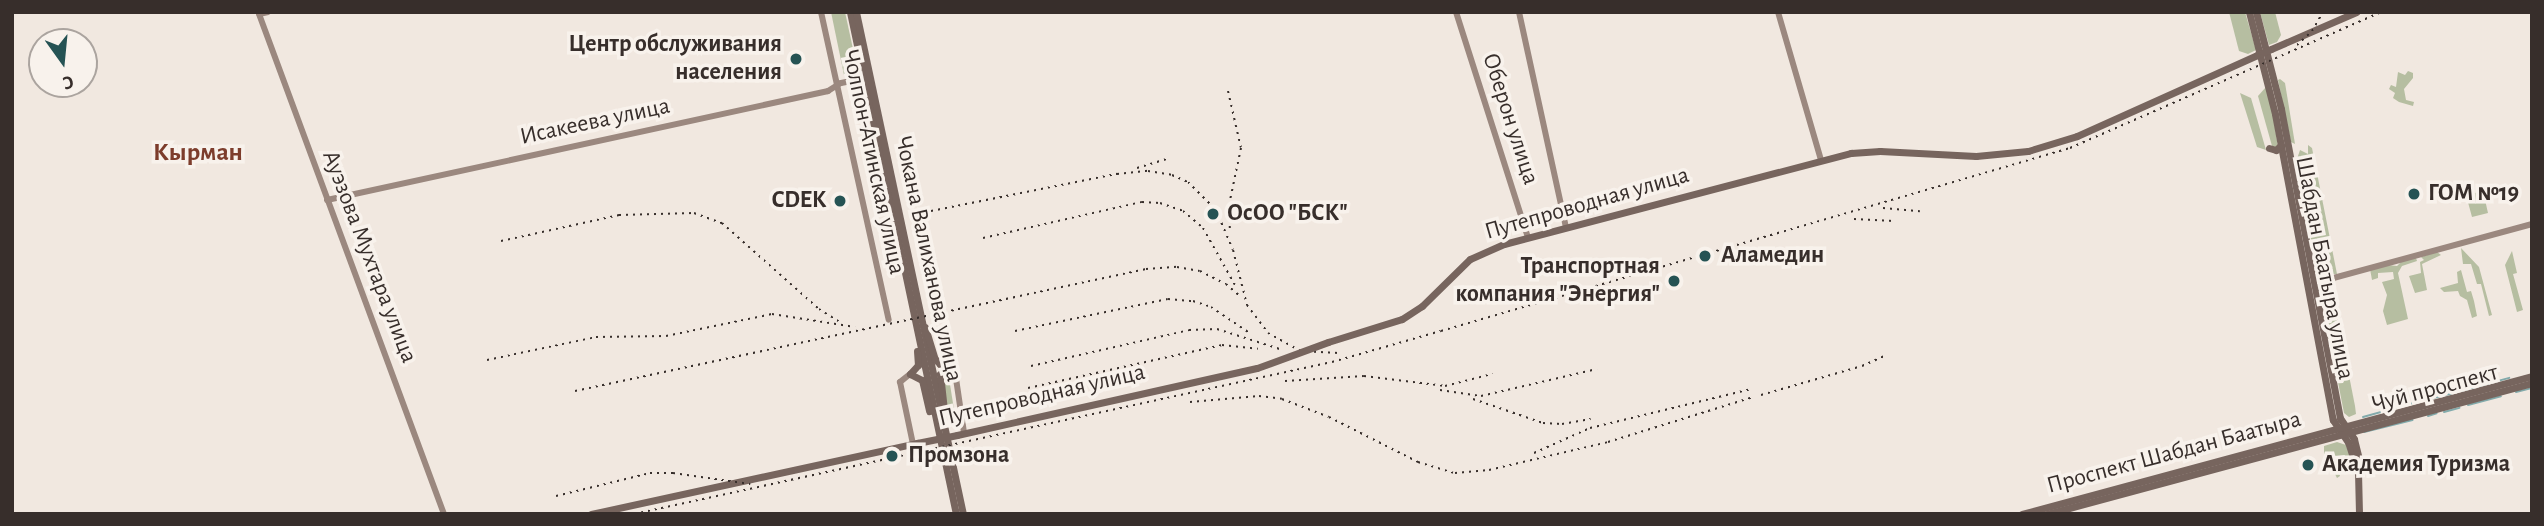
<!DOCTYPE html>
<html>
<head>
<meta charset="utf-8">
<style>
	body { margin:0 }
	#map { position:relative; width:2544px; height:526px; overflow:hidden; background:#f1e8e0; font-family:"Alegreya Sans",sans-serif }
	div>[style] { position:absolute }
	.green>* { inset:0; background:#b6bea1 }
	.stream>* { height:2px; margin:-1px; padding:0 1px; transform-origin:1px; border-radius:1px; background:#82aaab }
	.secondary>* { height:6px; margin:-3px; padding:0 3px; transform-origin:3px; border-radius:3px; background:#9b887f }
	.primary>* { height:7px; margin:-3.5px; padding:0 3.5px; transform-origin:3.5px; border-radius:3.5px; background:#77655e }
	.rail>* { height:2px; margin-top:-1px; transform-origin:0; background:repeating-linear-gradient(90deg,#372e2b 0 2px,transparent 0 7px) }
	.primary-bridge>* { height:7px; margin:-3.5px; padding:0 3.5px; transform-origin:3.5px; border-radius:3.5px; background:#77655e }
	.dots>* { width:19px; height:19px; translate:-50% -50%; box-sizing:border-box; border:4px solid #f8f2ec; border-radius:50% }
	span { translate:-50% -50%; white-space:nowrap; text-align:center; line-height:1.15; -webkit-text-stroke:7px #f8f2ec; paint-order:stroke }
	.poi-label { font-size:24px; color:#372e2b; font-weight:700 }
	.right { translate:-100% -50%; text-align:right }
	.left { translate:0 -50%; text-align:left }
	.street-label { font-size:24px; color:#372e2b }
	.neighbourhood-label { font-size:26px; color:#7d3d2c; font-weight:700 }
	.frame { position:absolute; inset:0; border:14px solid #372e2b; pointer-events:none }
	.north { position:absolute; left:28px; top:28px; width:70px; height:70px; box-sizing:border-box; background:#f8f2ec; border:2px solid #aba49f; border-radius:50%; rotate:165deg; font-size:19px; font-weight:700; line-height:28px; text-align:center; color:#372e2b }
	.north::after { content:''; display:block; margin:auto; width:24px; height:32px; background:#255354; clip-path:polygon(50% 0,100% 100%,50% 72%,0 100%) }
</style>
</head>
<body>
<div id="map">
	<div class="green">
		<i style="clip-path:polygon(831px 12px,845px 12px,858px 72px,844px 75px)"></i>
		<i style="clip-path:polygon(2229px 12px,2245px 12px,2256px 50px,2248px 54px,2239px 51px)"></i>
		<i style="clip-path:polygon(2260px 12px,2275px 12px,2281px 35px,2277px 42px,2269px 45px)"></i>
		<i style="clip-path:polygon(2408px 71px,2413px 73px,2413px 78px,2404px 89px,2406px 100px,2414px 102px,2413px 106px,2399px 102px,2393px 98px,2395px 93px,2389px 89px,2391px 85px,2396px 87px,2398px 72px,2405px 75px)"></i>
		<i style="clip-path:polygon(2280px 79px,2285px 83px,2295px 144px,2291px 142px,2278px 80px)"></i>
		<i style="clip-path:polygon(2266px 87px,2273px 115px,2278px 147px,2272px 146px,2258px 96px)"></i>
		<i style="clip-path:polygon(2240px 93px,2251px 98px,2266px 150px,2257px 147px)"></i>
		<i style="clip-path:polygon(2308px 145px,2312px 148px,2337px 274px,2322px 274px,2318px 279px,2297px 159px,2300px 150px,2308px 154px)"></i>
		<i style="clip-path:polygon(2483px 191px,2488px 213px,2472px 217px,2466px 195px)"></i>
		<i style="clip-path:polygon(2461px 248px,2479px 267px,2492px 315px,2489px 316px,2481px 284px,2477px 284px,2471px 264px,2463px 264px)"></i>
		<i style="clip-path:polygon(2512px 251px,2517px 273px,2513px 274px,2523px 310px,2517px 312px,2505px 265px)"></i>
		<i style="clip-path:polygon(2437px 252px,2441px 255px,2422px 264px,2427px 290px,2415px 293px,2409px 276px,2421px 273px,2420px 262px,2424px 260px,2421px 257px)"></i>
		<i style="clip-path:polygon(2416px 258px,2417px 261px,2402px 266px,2398px 273px,2408px 319px,2387px 325px,2383px 311px,2387px 295px,2382px 282px,2394px 279px,2393px 272px,2378px 273px,2378px 278px,2372px 280px,2370px 269px,2388px 265px,2397px 266px,2402px 261px)"></i>
		<i style="clip-path:polygon(2461px 270px,2467px 292px,2471px 291px,2474px 301px,2477px 316px,2472px 318px,2467px 300px,2460px 296px,2458px 291px,2444px 292px,2440px 288px,2458px 283px,2457px 272px)"></i>
		<i style="clip-path:polygon(2331px 284px,2355px 406px,2356px 414px,2349px 417px,2344px 413px,2319px 285px)"></i>
		<i style="clip-path:polygon(948px 372px,956px 422px,951px 427px,947px 425px,941px 375px)"></i>
		<i style="clip-path:polygon(2337px 442px,2346px 445px,2351px 459px,2337px 463px,2340px 476px,2337px 478px,2332px 468px,2327px 468px,2324px 456px,2324px 446px)"></i>
	</div>
	<div class="stream">
		<i style="left:2461px;top:391px;width:50px;rotate:-15.2deg"></i>
		<i style="left:2516px;top:392px;width:16px;rotate:-14deg"></i>
		<i style="left:2429px;top:399px;width:25px;rotate:-14deg"></i>
		<i style="left:2410px;top:404px;width:16px;rotate:-15deg"></i>
		<i style="left:2468px;top:405px;width:34px;rotate:-15deg"></i>
		<i style="left:2444px;top:412px;width:16px;rotate:-15deg"></i>
		<i style="left:2428px;top:416px;width:9px;rotate:-18deg"></i>
		<i style="left:2363px;top:417px;width:45px;rotate:-15.6deg"></i>
		<i style="left:2364px;top:432px;width:50px;rotate:-13.8deg"></i>
	</div>
	<div class="secondary">
		<i style="left:268px;top:12px;width:9px;rotate:167deg"></i>
		<i style="left:259px;top:14px;width:533px;rotate:69.7deg"></i>
		<i style="left:821px;top:12px;width:315px;rotate:77.6deg"></i>
		<i style="left:1456px;top:12px;width:236px;rotate:72.3deg"></i>
		<i style="left:1519px;top:12px;width:221px;rotate:77.7deg"></i>
		<i style="left:1778px;top:12px;width:154px;rotate:73.8deg"></i>
		<i style="left:327px;top:200px;width:513px;rotate:-12.27deg"></i>
		<i style="left:828px;top:91px;width:15px;rotate:-32deg"></i>
		<i style="left:841px;top:83px;width:26px;rotate:-11deg"></i>
		<i style="left:2315px;top:283px;width:225px;rotate:-15.2deg"></i>
		<i style="left:954px;top:365px;width:69px;rotate:81.6deg"></i>
		<i style="left:910px;top:374px;width:13px;rotate:141deg"></i>
		<i style="left:900px;top:382px;width:63px;rotate:78.2deg"></i>
	</div>
	<div class="primary">
		<i style="left:850px;top:12px;width:513px;rotate:78.08deg"></i>
		<i style="left:856px;top:12px;width:513px;rotate:77.97deg"></i>
		<i style="left:2249px;top:12px;width:105px;rotate:75.7deg"></i>
		<i style="left:2275px;top:114px;width:311px;rotate:79.3deg"></i>
		<i style="left:2333px;top:420px;width:27px;rotate:56deg"></i>
		<i style="left:2348px;top:442px;width:32px;rotate:72deg"></i>
		<i style="left:2358px;top:472px;width:42px;rotate:88.6deg"></i>
		<i style="left:2256px;top:12px;width:100px;rotate:75.5deg"></i>
		<i style="left:2281px;top:109px;width:315px;rotate:79.2deg"></i>
		<i style="left:2340px;top:418px;width:25px;rotate:56deg"></i>
		<i style="left:2354px;top:439px;width:33px;rotate:76deg"></i>
		<i style="left:2271px;top:49px;width:93px;rotate:-23.5deg"></i>
		<i style="left:2269px;top:148px;width:7px;rotate:16deg"></i>
		<i style="left:2276px;top:150px;width:7px;rotate:-45deg"></i>
		<i style="left:925px;top:327px;width:34px;rotate:73deg"></i>
		<i style="left:935px;top:359px;width:7px;rotate:45deg"></i>
		<i style="left:940px;top:364px;width:10px;rotate:6deg"></i>
		<i style="left:1328px;top:342px;width:77px;rotate:-17.3deg"></i>
		<i style="left:1402px;top:319px;width:24px;rotate:-33deg"></i>
		<i style="left:1422px;top:306px;width:67px;rotate:-44.4deg"></i>
		<i style="left:1470px;top:259px;width:37px;rotate:-24deg"></i>
		<i style="left:1504px;top:244px;width:359px;rotate:-14.7deg"></i>
		<i style="left:1851px;top:153px;width:29px;rotate:-4deg"></i>
		<i style="left:1880px;top:151px;width:96px;rotate:3deg"></i>
		<i style="left:1976px;top:156px;width:52px;rotate:-5.5deg"></i>
		<i style="left:2028px;top:151px;width:51px;rotate:-17deg"></i>
		<i style="left:2077px;top:136px;width:197px;rotate:-24.2deg"></i>
		<i style="left:917px;top:351px;width:14px;rotate:86deg"></i>
		<i style="left:918px;top:365px;width:12px;rotate:132deg"></i>
		<i style="left:910px;top:374px;width:13px;rotate:27deg"></i>
		<i style="left:922px;top:380px;width:32px;rotate:77deg"></i>
		<i style="left:945px;top:419px;width:45px;rotate:-96.3deg"></i>
		<i style="left:940px;top:374px;width:17px;rotate:-33deg"></i>
		<i style="left:957px;top:435px;width:307px;rotate:-12.6deg"></i>
		<i style="left:591px;top:514px;width:334px;rotate:-12.3deg"></i>
		<i style="left:2022px;top:514px;width:528px;rotate:-15.14deg"></i>
		<i style="left:2047px;top:514px;width:502px;rotate:-15.12deg"></i>
	</div>
	<div class="rail">
		<i style="left:2297px;top:45px;width:21px;rotate:-43deg"></i>
		<i style="left:2312px;top:31px;width:22px;rotate:-60deg"></i>
		<i style="left:1228px;top:91px;width:58px;rotate:77.2deg"></i>
		<i style="left:1241px;top:148px;width:58px;rotate:101.9deg"></i>
		<i style="left:1229px;top:205px;width:27px;rotate:88deg"></i>
		<i style="left:1137px;top:168px;width:31px;rotate:-17deg"></i>
		<i style="left:1883px;top:208px;width:37px;rotate:5deg"></i>
		<i style="left:931px;top:211px;width:190px;rotate:-11.3deg"></i>
		<i style="left:1117px;top:174px;width:31px;rotate:-6deg"></i>
		<i style="left:1148px;top:171px;width:24px;rotate:9deg"></i>
		<i style="left:1172px;top:175px;width:17px;rotate:24deg"></i>
		<i style="left:1188px;top:182px;width:40px;rotate:45deg"></i>
		<i style="left:1216px;top:210px;width:43px;rotate:67deg"></i>
		<i style="left:1233px;top:250px;width:57px;rotate:75.7deg"></i>
		<i style="left:1247px;top:305px;width:35px;rotate:53deg"></i>
		<i style="left:1268px;top:333px;width:37px;rotate:29deg"></i>
		<i style="left:1300px;top:351px;width:39px;rotate:3deg"></i>
		<i style="left:1854px;top:219px;width:40px;rotate:2.9deg"></i>
		<i style="left:983px;top:238px;width:163px;rotate:-12.8deg"></i>
		<i style="left:1142px;top:202px;width:18px;rotate:3deg"></i>
		<i style="left:1160px;top:203px;width:24px;rotate:19deg"></i>
		<i style="left:1183px;top:211px;width:26px;rotate:40deg"></i>
		<i style="left:1203px;top:228px;width:65px;rotate:60.7deg"></i>
		<i style="left:501px;top:241px;width:121px;rotate:-12.4deg"></i>
		<i style="left:619px;top:215px;width:75px;rotate:-1.5deg"></i>
		<i style="left:694px;top:213px;width:30px;rotate:20deg"></i>
		<i style="left:722px;top:223px;width:130px;rotate:41.6deg"></i>
		<i style="left:819px;top:309px;width:25px;rotate:32deg"></i>
		<i style="left:1015px;top:331px;width:156px;rotate:-11.8deg"></i>
		<i style="left:1168px;top:299px;width:25px;rotate:5deg"></i>
		<i style="left:1193px;top:301px;width:19px;rotate:18deg"></i>
		<i style="left:1211px;top:307px;width:45px;rotate:34deg"></i>
		<i style="left:487px;top:360px;width:111px;rotate:-11.9deg"></i>
		<i style="left:596px;top:337px;width:70px;rotate:-0.8deg"></i>
		<i style="left:666px;top:336px;width:108px;rotate:-11.7deg"></i>
		<i style="left:772px;top:314px;width:84px;rotate:8.9deg"></i>
		<i style="left:1031px;top:366px;width:162px;rotate:-12.8deg"></i>
		<i style="left:1189px;top:330px;width:28px;rotate:-2deg"></i>
		<i style="left:1217px;top:329px;width:69px;rotate:17.7deg"></i>
		<i style="left:1285px;top:381px;width:79px;rotate:-3.6deg"></i>
		<i style="left:1364px;top:376px;width:82px;rotate:7deg"></i>
		<i style="left:1445px;top:386px;width:49px;rotate:-14.3deg"></i>
		<i style="left:1028px;top:388px;width:199px;rotate:-12.5deg"></i>
		<i style="left:1222px;top:345px;width:36px;rotate:6deg"></i>
		<i style="left:1440px;top:390px;width:41px;rotate:8.3deg"></i>
		<i style="left:1481px;top:396px;width:119px;rotate:-13.1deg"></i>
		<i style="left:575px;top:391px;width:584px;rotate:-12.06deg"></i>
		<i style="left:1146px;top:269px;width:31px;rotate:-4deg"></i>
		<i style="left:1177px;top:267px;width:23px;rotate:10deg"></i>
		<i style="left:1200px;top:271px;width:29px;rotate:27deg"></i>
		<i style="left:1226px;top:284px;width:20px;rotate:41deg"></i>
		<i style="left:1761px;top:395px;width:105px;rotate:-16deg"></i>
		<i style="left:1862px;top:366px;width:27px;rotate:-24deg"></i>
		<i style="left:1473px;top:399px;width:74px;rotate:18.9deg"></i>
		<i style="left:1543px;top:423px;width:19px;rotate:3deg"></i>
		<i style="left:1562px;top:424px;width:29px;rotate:-10deg"></i>
		<i style="left:1190px;top:402px;width:69px;rotate:-5deg"></i>
		<i style="left:1259px;top:396px;width:23px;rotate:7deg"></i>
		<i style="left:1282px;top:399px;width:50px;rotate:21deg"></i>
		<i style="left:1329px;top:417px;width:100px;rotate:26.8deg"></i>
		<i style="left:1418px;top:462px;width:39px;rotate:17deg"></i>
		<i style="left:1455px;top:473px;width:34px;rotate:-5deg"></i>
		<i style="left:1489px;top:470px;width:122px;rotate:-13.2deg"></i>
		<i style="left:1608px;top:442px;width:152px;rotate:-17.2deg"></i>
		<i style="left:1534px;top:453px;width:61px;rotate:-24.1deg"></i>
		<i style="left:1590px;top:428px;width:166px;rotate:-13.6deg"></i>
		<i style="left:556px;top:496px;width:97px;rotate:-13.7deg"></i>
		<i style="left:650px;top:473px;width:23px"></i>
		<i style="left:673px;top:473px;width:78px;rotate:8.1deg"></i>
		<i style="left:634px;top:514px;width:714px;rotate:-12.29deg"></i>
		<i style="left:1332px;top:362px;width:113px;rotate:-15.9deg"></i>
		<i style="left:1441px;top:331px;width:655px;rotate:-16.22deg"></i>
		<i style="left:2070px;top:148px;width:339px;rotate:-23.6deg"></i>
	</div>
	<div class="primary-bridge">
		<i style="left:2257px;top:55px;width:15px;rotate:-23deg"></i>
		<i style="left:1257px;top:368px;width:76px;rotate:-20.1deg"></i>
		<i style="left:917px;top:443px;width:41px;rotate:-11.3deg"></i>
	</div>
	<div class="dots">
		<i style="left:796px;top:59px;background:#255354"></i>
		<i style="left:2414px;top:194px;background:#255354"></i>
		<i style="left:840px;top:201px;background:#255354"></i>
		<i style="left:1213px;top:214px;background:#255354"></i>
		<i style="left:1705px;top:256px;background:#255354"></i>
		<i style="left:1674px;top:281px;background:#255354"></i>
		<i style="left:892px;top:456px;background:#255354"></i>
		<i style="left:2308px;top:465px;background:#255354"></i>
	</div>
	<div class="poi-label">
		<span class="right" style="left:782px;top:59px">Центр обслуживания<br>населения</span>
		<span class="left" style="left:2428px;top:194px">ГОМ №19</span>
		<span class="right" style="left:826px;top:201px">CDEK</span>
		<span class="left" style="left:1227px;top:214px">ОсОО "БСК"</span>
		<span class="left" style="left:1721px;top:256px">Аламедин</span>
		<span class="right" style="left:1660px;top:281px">Транспортная<br>компания "Энергия"</span>
		<span class="left" style="left:908px;top:456px">Промзона</span>
		<span class="left" style="left:2322px;top:465px">Академия Туризма</span>
	</div>
	<div class="street-label">
		<span style="left:1510px;top:119px;rotate:72deg">Оберон улица</span>
		<span style="left:595px;top:122px;rotate:-12deg">Исакеева улица</span>
		<span style="left:873px;top:162px;rotate:78deg">Чолпон-Атинская улица</span>
		<span style="left:1587px;top:204px;rotate:-16deg">Путепроводная улица</span>
		<span style="left:369px;top:257px;rotate:69deg">Ауэзова Мухтара улица</span>
		<span style="left:928px;top:259px;rotate:78deg">Чокана Валиханова улица</span>
		<span style="left:2324px;top:268px;rotate:79deg">Шабдан Баатыра улица</span>
		<span style="left:2435px;top:389px;rotate:-15deg">Чуй проспект</span>
		<span style="left:1042px;top:396px;rotate:-13deg">Путепроводная улица</span>
		<span style="left:2174px;top:453px;rotate:-15deg">Проспект Шабдан Баатыра</span>
	</div>
	<div class="neighbourhood-label">
		<span style="left:198px;top:153px">Кырман</span>
	</div>
	<div class="frame"></div>
	<div class="north">С</div>
</div>
</body>
</html>
